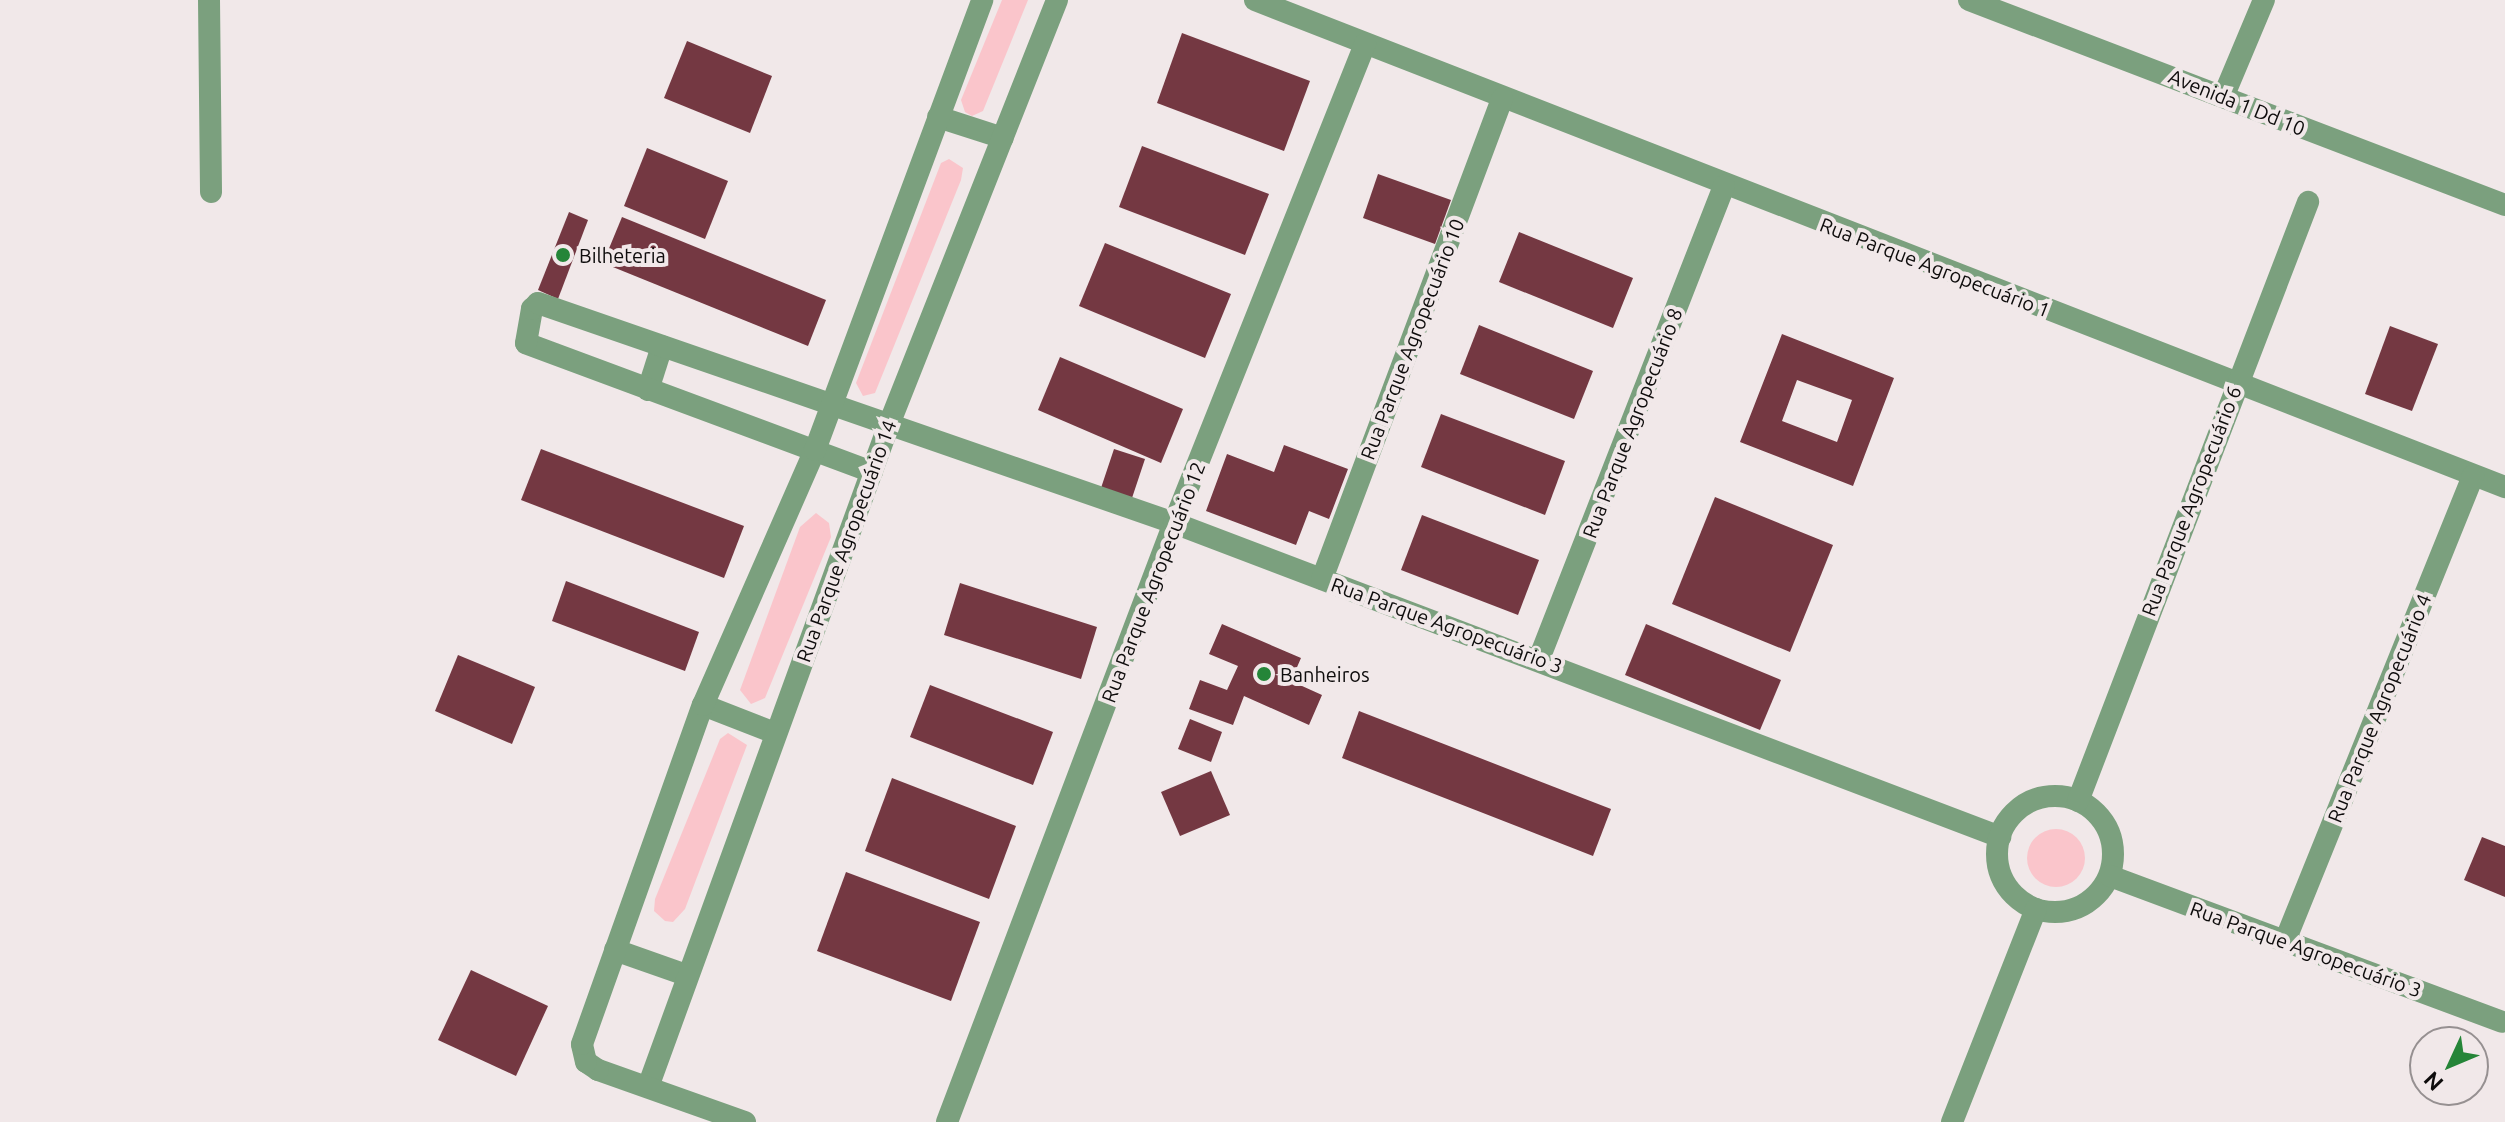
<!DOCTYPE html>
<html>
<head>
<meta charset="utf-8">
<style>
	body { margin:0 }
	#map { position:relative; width:2505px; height:1122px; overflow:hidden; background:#f1e8e9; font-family:Ubuntu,sans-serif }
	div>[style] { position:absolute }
	.green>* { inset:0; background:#fac5cb }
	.round { border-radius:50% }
	.building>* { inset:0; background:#743842 }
	.service>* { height:22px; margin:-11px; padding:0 11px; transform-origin:11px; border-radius:11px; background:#7ba07e }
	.minor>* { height:22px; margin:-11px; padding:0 11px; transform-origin:11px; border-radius:11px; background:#7ba07e }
	.minor>.ring { margin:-11px; padding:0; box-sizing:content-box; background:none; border:22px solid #7ba07e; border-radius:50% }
	.tertiary>* { height:22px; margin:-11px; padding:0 11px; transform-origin:11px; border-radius:11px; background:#7ba07e }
	.dots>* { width:22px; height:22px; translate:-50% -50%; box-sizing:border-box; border:4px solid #f1e8e9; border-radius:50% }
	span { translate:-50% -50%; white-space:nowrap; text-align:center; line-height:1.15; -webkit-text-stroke:8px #f1e8e9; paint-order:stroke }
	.street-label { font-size:20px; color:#0e0c0c }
	.poi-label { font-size:20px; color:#0e0c0c }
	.left { translate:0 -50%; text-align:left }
	.north { position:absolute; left:2409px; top:1026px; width:80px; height:80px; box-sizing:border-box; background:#f1e8e9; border:2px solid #969091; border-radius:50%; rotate:226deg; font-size:22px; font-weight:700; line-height:32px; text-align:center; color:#0e0c0c }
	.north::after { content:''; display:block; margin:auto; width:28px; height:36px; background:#258538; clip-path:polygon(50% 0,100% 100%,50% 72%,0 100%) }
</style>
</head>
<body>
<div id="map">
	<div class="green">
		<i style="clip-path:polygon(1002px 0,1028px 0,983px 111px,972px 116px,965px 112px,961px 100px)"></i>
		<i style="clip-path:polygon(949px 159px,963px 168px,961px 180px,875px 393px,863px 396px,856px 383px,941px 163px)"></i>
		<i style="clip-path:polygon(816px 513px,829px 523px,831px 537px,765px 698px,751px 704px,740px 690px,800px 527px)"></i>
		<i style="clip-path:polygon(728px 733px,747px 745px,685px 909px,673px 922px,665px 921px,654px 911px,655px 899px,720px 739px)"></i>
		<i class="round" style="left:2027px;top:829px;width:58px;height:58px"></i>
	</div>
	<div class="building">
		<i style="clip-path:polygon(1182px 33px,1310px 81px,1284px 151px,1157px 103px)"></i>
		<i style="clip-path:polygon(687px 41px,772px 76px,750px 133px,664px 98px)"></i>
		<i style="clip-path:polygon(1142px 146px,1269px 194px,1245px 255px,1119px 207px)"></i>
		<i style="clip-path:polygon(647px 148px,728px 181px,705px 239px,624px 206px)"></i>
		<i style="clip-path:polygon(1378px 174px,1451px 200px,1435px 244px,1363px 218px)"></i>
		<i style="clip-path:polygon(569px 212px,588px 220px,558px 299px,538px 290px)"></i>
		<i style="clip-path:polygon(622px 217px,826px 300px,808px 346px,603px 263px)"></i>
		<i style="clip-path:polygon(1519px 232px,1633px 278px,1613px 328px,1499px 282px)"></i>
		<i style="clip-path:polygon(1105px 243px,1231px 294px,1205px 358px,1079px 306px)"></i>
		<i style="clip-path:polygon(1479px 325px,1593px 371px,1574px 419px,1460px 374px)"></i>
		<i style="clip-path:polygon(2390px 326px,2438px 344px,2412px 411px,2365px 394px)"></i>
		<i style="clip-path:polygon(evenodd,1782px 334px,1894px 378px,1853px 486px,1740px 442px,1782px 334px,1797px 380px,1852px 400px,1837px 442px,1782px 421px,1797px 380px)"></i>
		<i style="clip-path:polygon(1060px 357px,1183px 409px,1161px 463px,1038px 410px)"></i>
		<i style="clip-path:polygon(1441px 414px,1565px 461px,1545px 515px,1421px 467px)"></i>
		<i style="clip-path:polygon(1284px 445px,1348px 469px,1329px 519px,1309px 511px,1296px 545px,1206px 511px,1227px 454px,1274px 472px)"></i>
		<i style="clip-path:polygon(541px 449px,744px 526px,724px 578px,521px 500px)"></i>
		<i style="clip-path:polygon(1114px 449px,1145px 459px,1131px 501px,1100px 491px)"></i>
		<i style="clip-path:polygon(1715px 497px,1833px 545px,1790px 652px,1672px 604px)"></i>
		<i style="clip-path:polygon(1422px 515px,1539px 560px,1518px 615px,1401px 570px)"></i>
		<i style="clip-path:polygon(566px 581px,699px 632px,685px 671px,552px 621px)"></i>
		<i style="clip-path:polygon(960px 583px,1097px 627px,1081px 679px,944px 635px)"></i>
		<i style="clip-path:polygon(1222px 624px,1301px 658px,1291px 681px,1322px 695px,1309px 725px,1244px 696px,1233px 725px,1189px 709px,1200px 680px,1227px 690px,1238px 666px,1209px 654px)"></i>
		<i style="clip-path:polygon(1646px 624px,1781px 680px,1760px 730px,1625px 675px)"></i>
		<i style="clip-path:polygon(458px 655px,535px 687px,512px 744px,435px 711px)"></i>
		<i style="clip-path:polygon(930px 685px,1053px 732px,1033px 785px,910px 737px)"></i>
		<i style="clip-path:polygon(1359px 711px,1611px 809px,1593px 856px,1342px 758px)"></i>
		<i style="clip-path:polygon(1190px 719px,1222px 732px,1211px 762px,1178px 749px)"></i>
		<i style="clip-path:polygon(1211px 771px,1230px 815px,1180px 836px,1161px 792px)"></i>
		<i style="clip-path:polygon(892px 778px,1016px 826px,989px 899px,865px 851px)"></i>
		<i style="clip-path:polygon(2482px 837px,2505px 846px,2505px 897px,2464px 880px)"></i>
		<i style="clip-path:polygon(846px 872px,980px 922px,951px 1001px,817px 951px)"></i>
		<i style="clip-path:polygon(471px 970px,548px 1006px,516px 1076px,438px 1040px)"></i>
	</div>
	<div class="service">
		<i style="left:209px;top:0;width:192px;rotate:89.4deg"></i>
	</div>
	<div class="minor">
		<i style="left:1255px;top:0;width:1342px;rotate:21.29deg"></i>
		<i style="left:2224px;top:95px;width:103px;rotate:-67.2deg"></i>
		<i style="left:938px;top:117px;width:68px;rotate:17.9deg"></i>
		<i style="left:648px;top:390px;width:46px;rotate:-72.3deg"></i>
		<i style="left:872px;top:472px;width:369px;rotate:-159.6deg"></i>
		<i style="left:526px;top:343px;width:35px;rotate:-80deg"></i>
		<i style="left:532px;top:309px;width:8px;rotate:-45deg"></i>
		<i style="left:538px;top:303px;width:673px;rotate:19.08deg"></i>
		<i style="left:1174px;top:523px;width:884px;rotate:20.81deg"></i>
		<i style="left:1322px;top:579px;width:513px;rotate:-69.44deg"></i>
		<i style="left:1539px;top:659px;width:508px;rotate:-68.64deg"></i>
		<i style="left:703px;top:705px;width:77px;rotate:21.3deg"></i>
		<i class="ring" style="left:1997px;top:796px;width:94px;height:94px"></i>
		<i style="left:2078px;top:801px;width:642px;rotate:-68.99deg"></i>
		<i style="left:2110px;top:876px;width:418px;rotate:20.4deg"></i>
		<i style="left:2285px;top:941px;width:502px;rotate:-67.99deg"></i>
		<i style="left:615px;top:950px;width:75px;rotate:19.4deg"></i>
		<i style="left:648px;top:1087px;width:702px;rotate:-70.02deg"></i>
		<i style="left:888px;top:427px;width:459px;rotate:-68.4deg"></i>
		<i style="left:745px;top:1122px;width:156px;rotate:-160.5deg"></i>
		<i style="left:598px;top:1070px;width:14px;rotate:-146deg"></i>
		<i style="left:586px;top:1062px;width:18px;rotate:-103deg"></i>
		<i style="left:582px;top:1044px;width:360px;rotate:-70.4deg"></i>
		<i style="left:703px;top:705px;width:279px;rotate:-66.3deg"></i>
		<i style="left:815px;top:450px;width:480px;rotate:-69.6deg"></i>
		<i style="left:947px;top:1122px;width:641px;rotate:-69.25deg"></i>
		<i style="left:1174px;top:523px;width:516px;rotate:-68.26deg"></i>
		<i style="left:1952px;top:1122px;width:229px;rotate:-68.5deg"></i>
	</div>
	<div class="tertiary">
		<i style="left:1969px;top:0;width:574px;rotate:20.93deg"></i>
	</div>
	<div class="dots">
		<i style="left:563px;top:255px;background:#258538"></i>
		<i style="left:1264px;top:674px;background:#258538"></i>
	</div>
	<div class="street-label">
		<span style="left:2237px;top:102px;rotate:22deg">Avenida 1 Dd 10</span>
		<span style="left:1935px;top:267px;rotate:21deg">Rua Parque Agropecuário 1</span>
		<span style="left:1412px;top:339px;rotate:-69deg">Rua Parque Agropecuário 10</span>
		<span style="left:1632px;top:423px;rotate:-69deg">Rua Parque Agropecuário 8</span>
		<span style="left:2191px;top:501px;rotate:-69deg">Rua Parque Agropecuário 6</span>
		<span style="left:846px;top:541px;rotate:-70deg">Rua Parque Agropecuário 14</span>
		<span style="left:1153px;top:582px;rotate:-69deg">Rua Parque Agropecuário 12</span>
		<span style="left:1447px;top:625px;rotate:20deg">Rua Parque Agropecuário 3</span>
		<span style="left:2379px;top:708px;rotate:-68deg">Rua Parque Agropecuário 4</span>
		<span style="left:2306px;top:949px;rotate:20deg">Rua Parque Agropecuário 3</span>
	</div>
	<div class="poi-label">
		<span class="left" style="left:579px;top:255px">Bilheteria</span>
		<span class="left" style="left:1280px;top:674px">Banheiros</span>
	</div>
	<div class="north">N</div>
</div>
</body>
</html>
